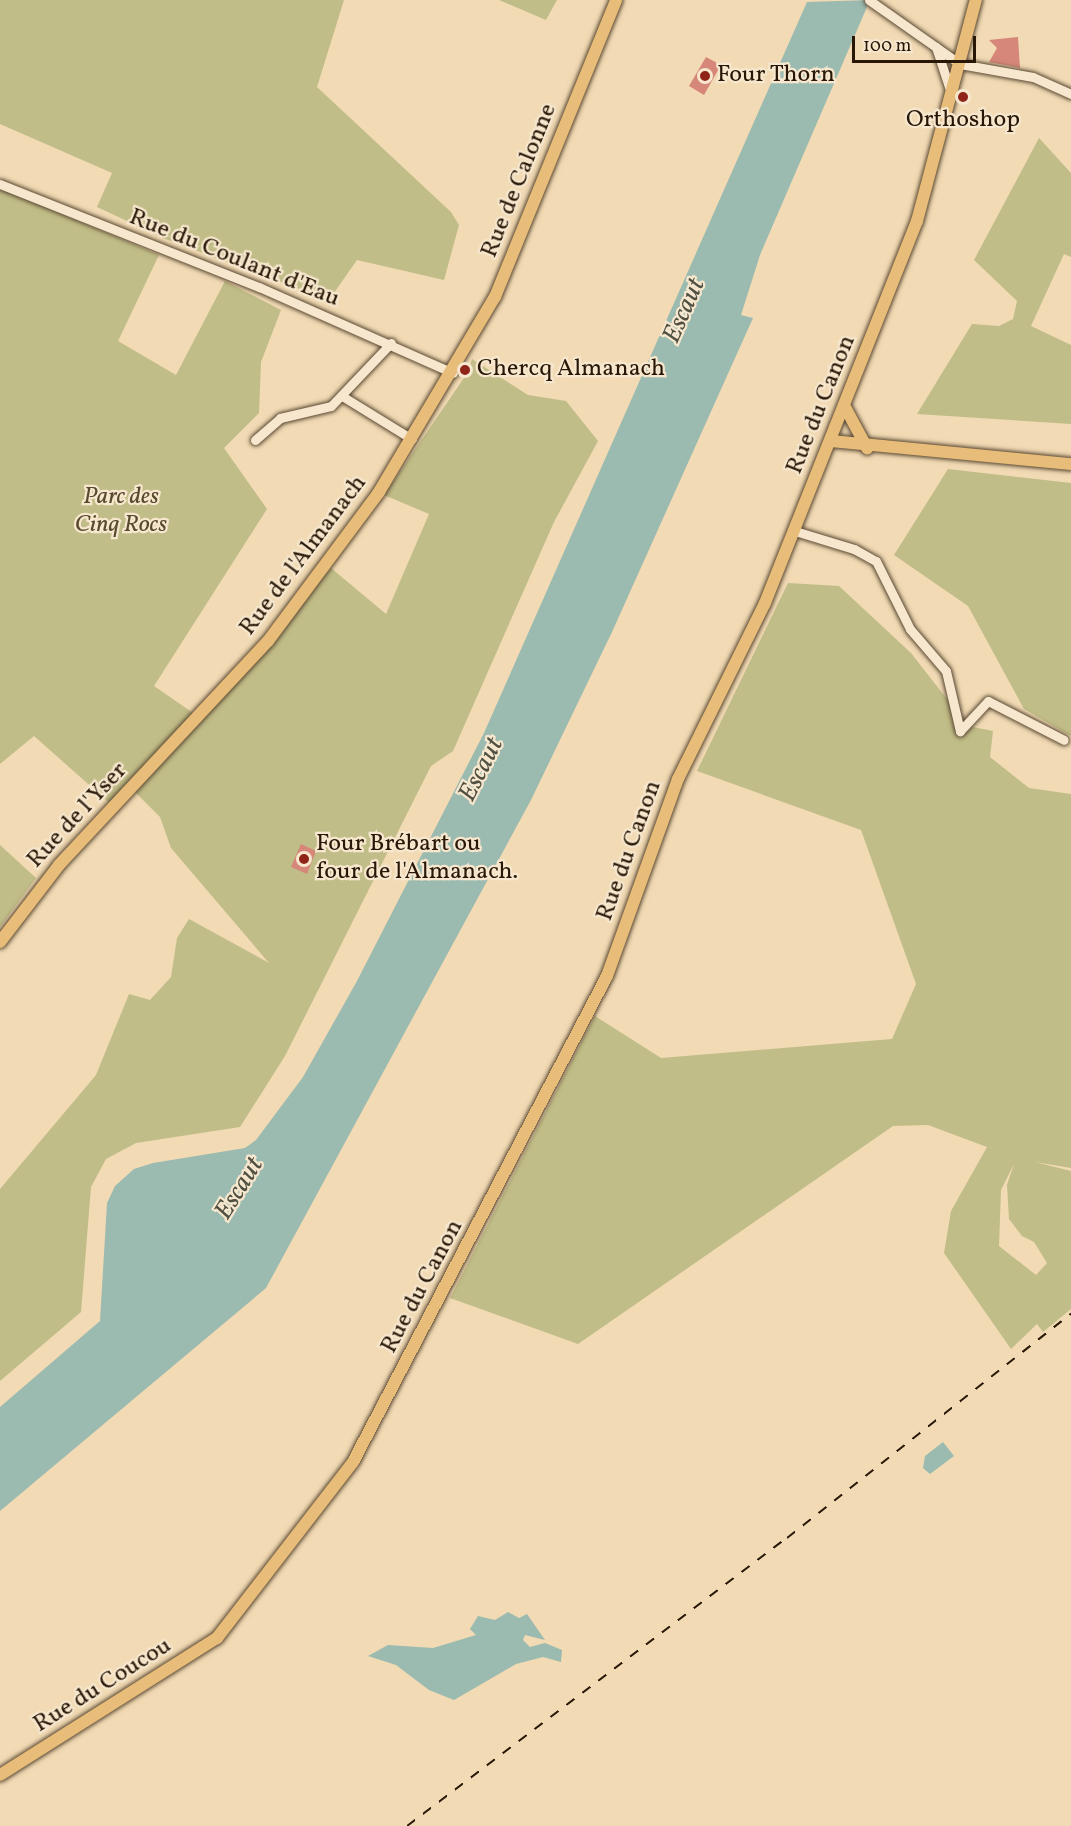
<!DOCTYPE html>
<html>
<head>
<meta charset="utf-8">
<style>
	body { margin:0 }
	#map { position:relative; width:1071px; height:1826px; overflow:hidden; background:#f1dab4; font-family:Vollkorn,serif }
	div>[style] { position:absolute }
	.green>* { inset:0; background:#c1bd88 }
	.water>* { inset:0; background:#9bbab0 }
	.building>* { inset:0; background:#d68779 }
	.roads { filter:drop-shadow(0 0 2px #5a4832) drop-shadow(0 0 2px #5a4832) }
	.minor>* { height:9px; margin:-4.5px; padding:0 4.5px; transform-origin:4.5px; border-radius:4.5px; background:#f6e7ce }
	.major>* { height:12px; margin:-6px; padding:0 6px; transform-origin:6px; border-radius:6px; background:#e8bd7a }
	.rail>* { height:2px; margin-top:-1px; transform-origin:0; background:repeating-linear-gradient(90deg,#281706 0 10px,transparent 0 20px) }
	.dots>* { width:16px; height:16px; translate:-50% -50%; box-sizing:border-box; border:3px solid #f6e7ce; border-radius:50% }
	span { translate:-50% -50%; white-space:nowrap; text-align:center; line-height:1.15; -webkit-text-stroke:4.5px #f6e7ce; paint-order:stroke }
	.poi-label { font-size:24px; color:#281706 }
	.left { translate:0 -50%; text-align:left }
	.street-label { font-size:24px; color:#281706 }
	.park-label { font-size:24px; color:#56492d; font-style:italic }
	.water-label { font-size:26px; color:#505042; font-style:italic }
	.scale { position:absolute; left:852px; top:36px; width:124px; height:27px; box-sizing:border-box; border:3px solid #281706; border-top:0; padding-left:8px; font-size:18px; line-height:21px; white-space:nowrap; color:#281706; -webkit-text-stroke:4px #f6e7ce; paint-order:stroke }
</style>
</head>
<body>
<div id="map">
	<div class="green">
		<i style="clip-path:polygon(0 0,344px 0,317px 87px,451px 212px,459px 225px,444px 280px,357px 260px,329px 300px,163px 238px,97px 207px,112px 173px,0 124px)"></i>
		<i style="clip-path:polygon(499px 0,557px 0,546px 20px)"></i>
		<i style="clip-path:polygon(1039px 138px,1071px 173px,1071px 257px,1064px 254px,1031px 326px,1071px 345px,1071px 424px,917px 414px,972px 324px,999px 326px,1013px 319px,1017px 301px,974px 260px)"></i>
		<i style="clip-path:polygon(0 188px,159px 255px,118px 341px,176px 375px,225px 281px,281px 310px,261px 362px,259px 413px,224px 448px,267px 509px,154px 686px,196px 715px,114px 807px,34px 736px,0 764px)"></i>
		<i style="clip-path:polygon(472px 359px,528px 395px,566px 401px,598px 441px,554px 522px,453px 751px,431px 766px,285px 1056px,240px 1127px,136px 1143px,106px 1159px,91px 1187px,81px 1312px,0 1381px,0 1189px,96px 1075px,129px 994px,150px 1000px,171px 977px,177px 938px,189px 919px,269px 963px,171px 848px,160px 817px,135px 792px,331px 568px,386px 614px,429px 514px,384px 495px,468px 372px)"></i>
		<i style="clip-path:polygon(948px 469px,1071px 483px,1071px 736px,1024px 709px,968px 606px,894px 555px)"></i>
		<i style="clip-path:polygon(evenodd,788px 583px,839px 586px,911px 653px,954px 708px,960px 731px,973px 727px,993px 731px,990px 757px,1029px 788px,1071px 794px,1071px 1168px,1035px 1162px,1071px 1171px,1071px 1309px,1043px 1332px,1037px 1324px,1011px 1349px,944px 1253px,951px 1211px,987px 1147px,928px 1125px,893px 1126px,578px 1344px,450px 1298px,595px 1016px,661px 1058px,892px 1039px,916px 984px,861px 830px,697px 771px,788px 583px,1014px 1164px,1007px 1185px,1009px 1219px,1022px 1236px,1034px 1242px,1047px 1263px,1036px 1275px,999px 1246px,1001px 1190px,1014px 1164px)"></i>
		<i style="clip-path:polygon(0 845px,36px 878px,0 927px)"></i>
	</div>
	<div class="water">
		<i style="clip-path:polygon(870px 0,760px 255px,741px 315px,753px 318px,612px 632px,531px 800px,266px 1288px,0 1511px,0 1407px,100px 1321px,107px 1203px,115px 1186px,134px 1169px,153px 1163px,245px 1148px,256px 1140px,303px 1077px,357px 981px,484px 733px,807px 2px)"></i>
		<i style="clip-path:polygon(943px 1442px,954px 1456px,930px 1474px,923px 1468px,925px 1456px)"></i>
		<i style="clip-path:polygon(508px 1612px,519px 1618px,527px 1614px,545px 1640px,525px 1635px,523px 1640px,530px 1647px,545px 1643px,562px 1650px,561px 1662px,543px 1657px,516px 1664px,454px 1700px,429px 1690px,396px 1665px,368px 1656px,388px 1645px,433px 1648px,476px 1635px,470px 1629px,478px 1616px,495px 1620px)"></i>
	</div>
	<div class="building">
		<i style="clip-path:polygon(1018px 37px,1020px 68px,989px 62px,997px 48px,989px 40px)"></i>
		<i style="clip-path:polygon(706px 57px,721px 65px,704px 95px,689px 86px)"></i>
		<i style="clip-path:polygon(301px 844px,316px 851px,307px 874px,291px 867px)"></i>
	</div>
	<div class="roads">
		<div class="minor">
			<i style="left:869px;top:0;width:111px;rotate:35.1deg"></i>
			<i style="left:960px;top:64px;width:74px;rotate:10.1deg"></i>
			<i style="left:1033px;top:77px;width:42px;rotate:24.1deg"></i>
			<i style="left:936px;top:47px;width:48px;rotate:71.9deg"></i>
			<i style="left:0;top:184px;width:279px;rotate:21.7deg"></i>
			<i style="left:259px;top:287px;width:212px;rotate:23.9deg"></i>
			<i style="left:342px;top:396px;width:82px;rotate:31.6deg"></i>
			<i style="left:255px;top:440px;width:33px;rotate:-41deg"></i>
			<i style="left:280px;top:418px;width:52px;rotate:-13.2deg"></i>
			<i style="left:331px;top:406px;width:87px;rotate:-46.4deg"></i>
			<i style="left:795px;top:531px;width:62px;rotate:17deg"></i>
			<i style="left:854px;top:549px;width:25px;rotate:29deg"></i>
			<i style="left:876px;top:561px;width:76px;rotate:63.4deg"></i>
			<i style="left:910px;top:629px;width:55px;rotate:49.4deg"></i>
			<i style="left:946px;top:671px;width:62px;rotate:76.9deg"></i>
			<i style="left:960px;top:731px;width:41px;rotate:-47deg"></i>
			<i style="left:988px;top:701px;width:85px;rotate:27.2deg"></i>
		</div>
		<div class="major">
			<i style="left:845px;top:407px;width:47px;rotate:61.8deg"></i>
			<i style="left:831px;top:441px;width:241px;rotate:5.5deg"></i>
			<i style="left:0;top:942px;width:97px;rotate:-52.5deg"></i>
			<i style="left:59px;top:865px;width:306px;rotate:-47deg"></i>
			<i style="left:268px;top:641px;width:186px;rotate:-53.3deg"></i>
			<i style="left:379px;top:492px;width:227px;rotate:-59.3deg"></i>
			<i style="left:495px;top:297px;width:321px;rotate:-67.8deg"></i>
			<i style="left:0;top:1775px;width:257px;rotate:-32.3deg"></i>
			<i style="left:217px;top:1638px;width:222px;rotate:-52.3deg"></i>
			<i style="left:353px;top:1462px;width:548px;rotate:-62.41deg"></i>
			<i style="left:607px;top:976px;width:209px;rotate:-70.2deg"></i>
			<i style="left:678px;top:779px;width:196px;rotate:-63.7deg"></i>
			<i style="left:765px;top:603px;width:411px;rotate:-68.3deg"></i>
			<i style="left:917px;top:221px;width:229px;rotate:-75.1deg"></i>
		</div>
	</div>
	<div class="rail">
		<i style="left:407px;top:1826px;width:477px;rotate:-37.2deg"></i>
		<i style="left:787px;top:1538px;width:362px;rotate:-38.3deg"></i>
	</div>
	<div class="dots">
		<i style="left:705px;top:76px;background:#8f2418"></i>
		<i style="left:963px;top:97px;background:#8f2418"></i>
		<i style="left:465px;top:370px;background:#8f2418"></i>
		<i style="left:304px;top:859px;background:#8f2418"></i>
	</div>
	<div class="poi-label">
		<span class="left" style="left:717px;top:76px">Four Thorn</span>
		<span style="left:963px;top:121px">Orthoshop</span>
		<span class="left" style="left:477px;top:370px">Chercq Almanach</span>
		<span class="left" style="left:316px;top:859px">Four Brébart ou<br>four de l'Almanach.</span>
	</div>
	<div class="street-label">
		<span style="left:520px;top:181px;rotate:-68deg">Rue de Calonne</span>
		<span style="left:234px;top:259px;rotate:22deg">Rue du Coulant d'Eau</span>
		<span style="left:822px;top:405px;rotate:-68deg">Rue du Canon</span>
		<span style="left:304px;top:556px;rotate:-53deg">Rue de l'Almanach</span>
		<span style="left:78px;top:816px;rotate:-47deg">Rue de l'Yser</span>
		<span style="left:630px;top:851px;rotate:-70deg">Rue du Canon</span>
		<span style="left:423px;top:1287px;rotate:-62deg">Rue du Canon</span>
		<span style="left:103px;top:1686px;rotate:-32deg">Rue du Coucou</span>
	</div>
	<div class="park-label">
		<span style="left:121px;top:512px">Parc des<br>Cinq Rocs</span>
	</div>
	<div class="water-label">
		<span style="left:685px;top:311px;rotate:-66deg">Escaut</span>
		<span style="left:482px;top:770px;rotate:-63deg">Escaut</span>
		<span style="left:240px;top:1189px;rotate:-58deg">Escaut</span>
	</div>
	<div class="scale">100 m</div>
</div>
</body>
</html>
